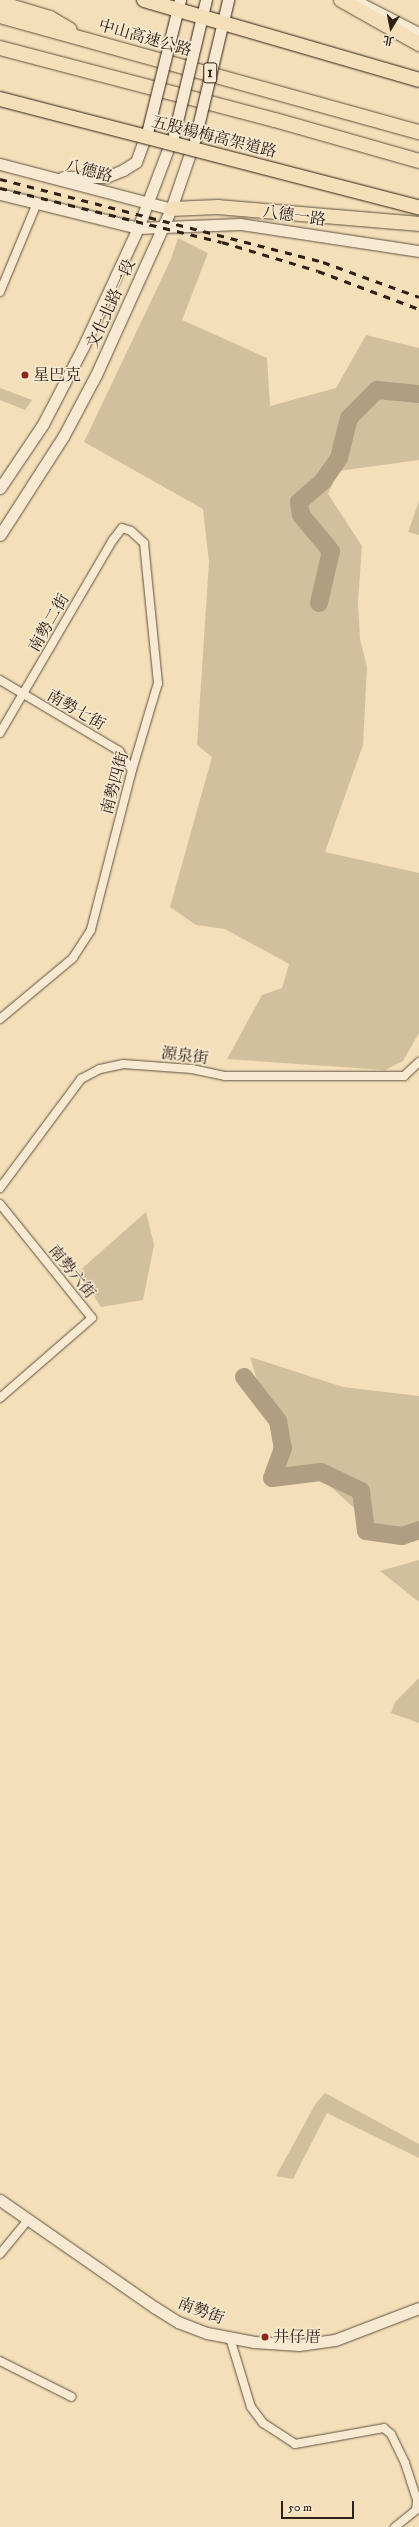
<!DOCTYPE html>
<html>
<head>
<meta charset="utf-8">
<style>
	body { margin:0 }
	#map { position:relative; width:419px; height:2527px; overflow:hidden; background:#f4dfb9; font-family:"IM FELL DW Pica","Noto Serif TC",serif }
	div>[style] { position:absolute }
	.green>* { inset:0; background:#d2bf9d }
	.river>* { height:18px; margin:-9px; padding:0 9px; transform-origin:9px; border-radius:9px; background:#b19e82 }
	.roads { filter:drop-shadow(0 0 1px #60503f) drop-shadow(0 0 1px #60503f) }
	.street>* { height:8px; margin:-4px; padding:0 4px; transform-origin:4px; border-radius:4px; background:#f8ead2 }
	.secondary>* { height:11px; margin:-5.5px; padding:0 5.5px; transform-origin:5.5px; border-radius:5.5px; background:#f8ead2 }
	.highway>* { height:14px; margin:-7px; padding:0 7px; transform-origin:7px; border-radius:7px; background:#f4dfb9 }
	.rail>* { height:3px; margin-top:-1.5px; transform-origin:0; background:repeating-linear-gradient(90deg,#2e2016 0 7px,transparent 0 14px) }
	.bridges { filter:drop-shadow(0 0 1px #2e2016) drop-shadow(0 0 1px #2e2016) }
	.secondary-bridge>* { height:11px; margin:-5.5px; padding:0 5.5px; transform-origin:5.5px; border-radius:5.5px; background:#f8ead2 }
	.highway-bridge>* { height:14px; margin:-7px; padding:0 7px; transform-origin:7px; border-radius:7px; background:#f4dfb9 }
	.dots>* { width:11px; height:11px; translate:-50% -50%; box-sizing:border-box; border:2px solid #f8ead2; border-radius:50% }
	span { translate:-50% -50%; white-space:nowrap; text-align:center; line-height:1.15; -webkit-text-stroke:3px #f8ead2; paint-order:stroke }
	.shield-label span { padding:1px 3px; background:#f8ead2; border:1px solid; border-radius:3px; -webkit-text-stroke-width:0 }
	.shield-label { font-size:15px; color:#2e2016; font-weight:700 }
	.street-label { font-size:16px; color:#2e2016 }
	.poi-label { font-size:16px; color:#2e2016 }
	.left { translate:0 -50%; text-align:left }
	.north { position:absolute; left:371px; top:8px; width:40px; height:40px; -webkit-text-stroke:3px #f8ead2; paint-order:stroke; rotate:190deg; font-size:11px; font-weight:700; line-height:16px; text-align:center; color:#2e2016 }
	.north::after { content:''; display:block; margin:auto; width:14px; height:18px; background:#2e2016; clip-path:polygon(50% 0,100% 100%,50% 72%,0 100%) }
	.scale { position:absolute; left:281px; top:2501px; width:73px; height:18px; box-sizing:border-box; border:2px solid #2e2016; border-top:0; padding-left:5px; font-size:12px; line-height:14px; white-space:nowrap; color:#2e2016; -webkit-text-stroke:3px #f8ead2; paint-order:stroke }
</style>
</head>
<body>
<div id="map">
	<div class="green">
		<i style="clip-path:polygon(178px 238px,208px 253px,182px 320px,267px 358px,270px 406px,336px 388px,366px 335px,419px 348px,419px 460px,338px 471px,328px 494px,362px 546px,358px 602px,360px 639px,367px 667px,363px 745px,325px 852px,419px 873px,419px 1033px,403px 1061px,385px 1070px,227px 1059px,262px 995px,282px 988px,289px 964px,225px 929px,196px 925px,170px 907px,212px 757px,197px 745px,209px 562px,203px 509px,84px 442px,171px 259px)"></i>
		<i style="clip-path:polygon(0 388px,32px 400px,25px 410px,0 400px)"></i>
		<i style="clip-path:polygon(419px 501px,419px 535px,408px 532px)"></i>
		<i style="clip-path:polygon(146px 1212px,154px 1245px,143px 1300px,101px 1307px,78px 1272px)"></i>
		<i style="clip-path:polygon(250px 1357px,343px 1387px,419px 1396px,419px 1532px,372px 1524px,322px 1479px,291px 1477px,278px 1447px)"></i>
		<i style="clip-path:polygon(419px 1560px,419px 1602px,380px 1571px)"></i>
		<i style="clip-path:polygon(419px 1678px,419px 1723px,391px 1713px,395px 1702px)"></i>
		<i style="clip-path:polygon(325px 2093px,419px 2144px,419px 2158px,327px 2113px,293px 2179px,276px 2176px,316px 2103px)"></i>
	</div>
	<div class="river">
		<i style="left:319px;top:603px;width:53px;rotate:-77deg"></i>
		<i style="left:331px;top:551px;width:47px;rotate:-129.8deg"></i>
		<i style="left:301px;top:515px;width:13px;rotate:-99deg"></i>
		<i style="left:299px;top:502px;width:32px;rotate:-41deg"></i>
		<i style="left:323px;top:481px;width:28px;rotate:-55deg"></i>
		<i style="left:339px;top:458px;width:41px;rotate:-76deg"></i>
		<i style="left:349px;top:418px;width:40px;rotate:-45deg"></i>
		<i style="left:377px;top:390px;width:42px;rotate:5.4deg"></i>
		<i style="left:244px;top:1377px;width:56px;rotate:52.3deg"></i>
		<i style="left:278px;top:1421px;width:27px;rotate:80deg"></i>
		<i style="left:283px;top:1448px;width:32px;rotate:110deg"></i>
		<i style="left:272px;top:1478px;width:49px;rotate:-7deg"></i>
		<i style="left:321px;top:1472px;width:44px;rotate:25.4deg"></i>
		<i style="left:361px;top:1491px;width:40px;rotate:82.9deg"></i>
		<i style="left:366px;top:1531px;width:36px;rotate:8deg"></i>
		<i style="left:402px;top:1536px;width:18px;rotate:-19deg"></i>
	</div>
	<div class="roads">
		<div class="street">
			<i style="left:357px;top:0;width:70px;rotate:27.3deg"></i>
			<i style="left:0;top:292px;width:96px;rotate:-67.4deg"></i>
			<i style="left:0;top:680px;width:139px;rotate:30.8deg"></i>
			<i style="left:119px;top:751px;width:23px;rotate:56deg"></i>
			<i style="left:0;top:733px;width:224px;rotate:-59.7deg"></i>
			<i style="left:113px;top:540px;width:15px;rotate:-53deg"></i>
			<i style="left:122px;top:528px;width:9px;rotate:18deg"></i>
			<i style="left:131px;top:531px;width:18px;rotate:43deg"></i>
			<i style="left:144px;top:543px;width:141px;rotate:84.3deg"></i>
			<i style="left:158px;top:683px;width:91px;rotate:106.6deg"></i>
			<i style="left:132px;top:770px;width:165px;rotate:104.4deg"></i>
			<i style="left:91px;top:930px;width:33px;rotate:123deg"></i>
			<i style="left:73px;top:958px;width:95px;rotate:140.1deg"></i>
			<i style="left:0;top:1188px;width:136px;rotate:-53.4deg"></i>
			<i style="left:81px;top:1079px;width:21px;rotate:-28deg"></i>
			<i style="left:100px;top:1069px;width:24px;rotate:-12deg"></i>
			<i style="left:123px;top:1064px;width:69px;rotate:4.1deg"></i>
			<i style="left:192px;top:1069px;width:34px;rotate:12deg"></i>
			<i style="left:225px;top:1076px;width:179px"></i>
			<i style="left:404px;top:1076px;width:21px;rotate:-43deg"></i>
			<i style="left:0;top:1204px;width:146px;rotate:51.1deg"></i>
			<i style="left:92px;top:1318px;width:122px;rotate:139deg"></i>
			<i style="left:0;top:2254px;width:44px;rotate:-50.5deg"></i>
			<i style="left:230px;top:2338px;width:72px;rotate:73.1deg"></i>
			<i style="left:251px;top:2407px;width:20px;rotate:53deg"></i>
			<i style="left:263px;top:2423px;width:38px;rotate:33deg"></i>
			<i style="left:295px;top:2444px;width:90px;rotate:-10.2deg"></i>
			<i style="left:384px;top:2428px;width:9px;rotate:41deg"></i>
			<i style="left:391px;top:2434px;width:32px;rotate:64deg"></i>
			<i style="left:405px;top:2463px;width:40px;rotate:72deg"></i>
			<i style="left:417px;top:2501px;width:9px;rotate:96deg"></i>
			<i style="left:416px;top:2510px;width:27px;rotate:141deg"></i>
			<i style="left:0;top:2361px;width:80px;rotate:26.6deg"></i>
		</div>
		<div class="secondary">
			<i style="left:0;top:164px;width:177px;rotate:14.7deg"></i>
			<i style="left:63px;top:177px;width:43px"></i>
			<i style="left:106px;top:177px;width:18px;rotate:-22deg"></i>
			<i style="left:123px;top:170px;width:15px;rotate:-32deg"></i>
			<i style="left:136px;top:162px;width:35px;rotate:-70deg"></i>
			<i style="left:0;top:194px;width:142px;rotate:13.8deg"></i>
			<i style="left:138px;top:228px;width:102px;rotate:-2.2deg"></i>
			<i style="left:240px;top:224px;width:181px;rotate:8.6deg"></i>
			<i style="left:0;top:488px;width:77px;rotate:-56.1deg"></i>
			<i style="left:43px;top:424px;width:87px;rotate:-62.5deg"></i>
			<i style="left:83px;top:347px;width:131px;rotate:-65.2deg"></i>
			<i style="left:138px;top:228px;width:98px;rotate:-69.2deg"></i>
			<i style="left:0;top:535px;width:117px;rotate:-57.3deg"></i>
			<i style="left:63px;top:437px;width:70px;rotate:-62deg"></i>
			<i style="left:96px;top:375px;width:182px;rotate:-65.7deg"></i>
			<i style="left:171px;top:209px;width:71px;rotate:-71.1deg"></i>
			<i style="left:0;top:2200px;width:188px;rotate:34.8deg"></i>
			<i style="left:154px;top:2307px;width:28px;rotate:32deg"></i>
			<i style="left:178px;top:2322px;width:31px;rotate:21deg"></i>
			<i style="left:207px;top:2333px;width:48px;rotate:10.8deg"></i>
			<i style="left:254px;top:2342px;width:45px;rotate:3.8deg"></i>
			<i style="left:299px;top:2345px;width:36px;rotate:-8deg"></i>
			<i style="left:335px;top:2340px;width:90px;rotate:-20.9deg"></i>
		</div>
		<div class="highway">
			<i style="left:341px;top:0;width:90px;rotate:29.4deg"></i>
			<i style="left:0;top:3px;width:52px;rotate:16.7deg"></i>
			<i style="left:50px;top:18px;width:23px;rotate:31deg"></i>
			<i style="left:0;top:16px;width:435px;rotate:15.5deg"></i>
			<i style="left:0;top:48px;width:284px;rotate:14.7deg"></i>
			<i style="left:275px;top:120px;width:150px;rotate:15.9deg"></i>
			<i style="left:171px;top:209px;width:47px;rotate:-2.4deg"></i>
			<i style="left:218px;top:207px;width:202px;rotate:4.8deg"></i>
		</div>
	</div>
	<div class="rail">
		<i style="left:0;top:179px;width:333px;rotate:14.4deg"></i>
		<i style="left:323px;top:262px;width:102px;rotate:20deg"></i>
		<i style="left:0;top:188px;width:228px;rotate:13.7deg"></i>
		<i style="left:222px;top:242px;width:100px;rotate:16.8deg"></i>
		<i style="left:318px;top:271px;width:108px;rotate:20.6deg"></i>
	</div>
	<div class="bridges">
		<div class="secondary-bridge">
			<i style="left:148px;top:129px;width:133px;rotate:-76.1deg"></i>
			<i style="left:174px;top:134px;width:138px;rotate:-76.6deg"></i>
			<i style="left:195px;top:139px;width:143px;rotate:-76.6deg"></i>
		</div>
		<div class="highway-bridge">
			<i style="left:144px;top:0;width:286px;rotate:16.2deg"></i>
			<i style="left:0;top:99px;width:433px;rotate:14.5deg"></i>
		</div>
	</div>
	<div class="dots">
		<i style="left:25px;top:375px;background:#8f2418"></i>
		<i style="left:265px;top:2337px;background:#8f2418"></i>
	</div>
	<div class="shield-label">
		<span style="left:210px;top:73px">1</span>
	</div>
	<div class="street-label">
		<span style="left:145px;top:38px;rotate:16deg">中山高速公路</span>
		<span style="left:214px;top:137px;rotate:14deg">五股楊梅高架道路</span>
		<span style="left:89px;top:171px;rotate:15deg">八德路</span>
		<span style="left:294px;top:216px;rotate:8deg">八德一路</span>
		<span style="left:111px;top:304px;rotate:-66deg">文化北路一段</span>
		<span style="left:49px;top:623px;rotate:-60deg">南勢二街</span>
		<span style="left:76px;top:710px;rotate:30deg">南勢七街</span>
		<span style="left:115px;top:783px;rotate:-75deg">南勢四街</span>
		<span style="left:185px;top:1056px;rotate:7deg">源泉街</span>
		<span style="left:72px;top:1272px;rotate:51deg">南勢六街</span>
		<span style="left:201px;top:2311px;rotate:21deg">南勢街</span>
	</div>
	<div class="poi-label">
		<span class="left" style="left:33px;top:375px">星巴克</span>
		<span class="left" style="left:273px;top:2337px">井仔厝</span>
	</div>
	<div class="north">北</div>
	<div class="scale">50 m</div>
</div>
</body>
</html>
